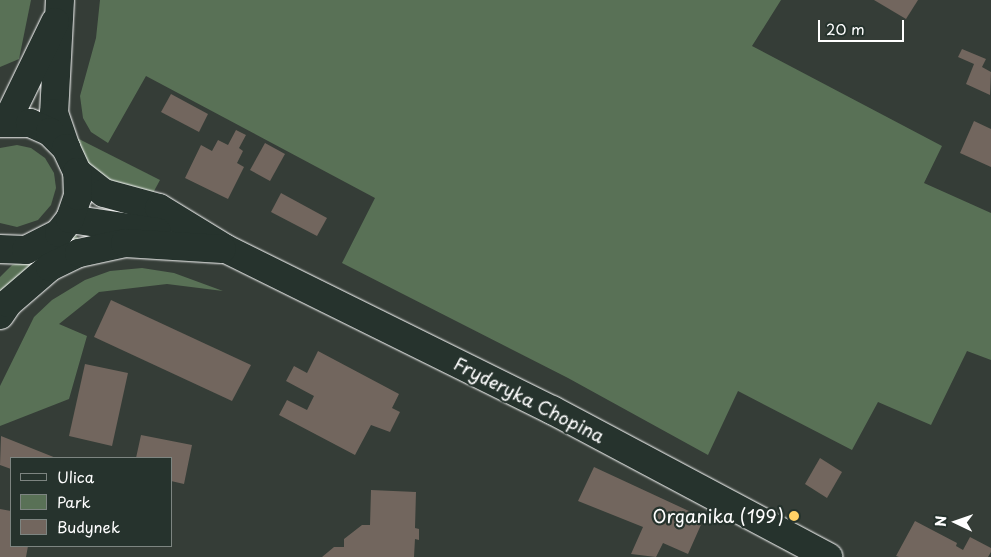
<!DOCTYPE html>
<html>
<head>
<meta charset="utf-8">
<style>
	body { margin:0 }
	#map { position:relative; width:991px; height:557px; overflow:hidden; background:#353d37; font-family:"Playpen Sans",sans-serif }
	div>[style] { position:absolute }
	.green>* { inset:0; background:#597156 }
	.building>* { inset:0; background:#72665e }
	.roads { filter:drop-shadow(0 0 1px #fff) drop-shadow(0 0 1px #fff) }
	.tertiary>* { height:28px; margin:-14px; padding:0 14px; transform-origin:14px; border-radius:14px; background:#26332d }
	.secondary>* { height:28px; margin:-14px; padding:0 14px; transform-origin:14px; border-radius:14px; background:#26332d }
	.dots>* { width:14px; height:14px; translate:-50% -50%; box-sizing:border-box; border:2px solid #26332d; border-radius:50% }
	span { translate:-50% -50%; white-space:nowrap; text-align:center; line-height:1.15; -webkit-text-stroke:4.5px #26332d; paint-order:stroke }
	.street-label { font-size:18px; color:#fff }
	.poi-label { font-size:18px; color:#fff }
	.right { translate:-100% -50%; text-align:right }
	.legend { position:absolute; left:10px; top:457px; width:162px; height:90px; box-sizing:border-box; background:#26332d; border:1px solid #7d8581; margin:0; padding:6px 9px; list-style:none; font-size:15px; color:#fff }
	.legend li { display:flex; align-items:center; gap:10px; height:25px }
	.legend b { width:25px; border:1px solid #7d8581 }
	.north { position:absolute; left:931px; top:497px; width:50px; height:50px; -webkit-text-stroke:4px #26332d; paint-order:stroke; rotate:273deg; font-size:14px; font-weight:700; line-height:20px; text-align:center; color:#fff }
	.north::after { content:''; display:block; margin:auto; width:18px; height:22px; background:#fff; clip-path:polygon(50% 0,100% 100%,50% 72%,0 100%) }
	.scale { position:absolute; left:818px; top:20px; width:86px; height:22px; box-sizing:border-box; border:2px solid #fff; border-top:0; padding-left:6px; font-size:15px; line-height:18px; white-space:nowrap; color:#fff; -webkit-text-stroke:4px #26332d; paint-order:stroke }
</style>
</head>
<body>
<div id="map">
	<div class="green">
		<i style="clip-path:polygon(0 0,31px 0,19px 59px,0 67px)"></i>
		<i style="clip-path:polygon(100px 0,781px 0,752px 46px,942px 146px,924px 183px,991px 213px,991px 360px,967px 351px,931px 425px,878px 402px,852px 450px,738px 391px,708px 455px,568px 378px,342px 263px,375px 198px,146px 76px,108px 143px,91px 132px,83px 118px,80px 96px,96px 38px)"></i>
		<i style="clip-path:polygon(73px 136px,160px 180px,153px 193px,134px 194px,93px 172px,80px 155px)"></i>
		<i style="clip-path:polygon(17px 145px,31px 148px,45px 158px,54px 173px,56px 188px,51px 205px,38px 220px,17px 227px,0 223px,0 148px)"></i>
		<i style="clip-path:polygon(75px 234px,79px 239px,0 299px,0 277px,12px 265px,35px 258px)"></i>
		<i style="clip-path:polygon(142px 268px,174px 273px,223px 291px,167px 284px,99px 292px,59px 324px,87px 336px,69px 399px,0 426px,0 386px,34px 317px,52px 300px,85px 280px,110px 271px)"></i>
	</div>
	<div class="building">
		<i style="clip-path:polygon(874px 0,918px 0,906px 19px)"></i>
		<i style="clip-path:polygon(962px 49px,986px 59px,982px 67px,991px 72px,990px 95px,966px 84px,974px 64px,958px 57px)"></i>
		<i style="clip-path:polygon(171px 94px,208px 114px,199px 132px,161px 112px)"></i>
		<i style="clip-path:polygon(974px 121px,991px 129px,991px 167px,960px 153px)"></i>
		<i style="clip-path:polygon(236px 130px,246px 135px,239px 148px,243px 151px,237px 163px,244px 167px,228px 199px,185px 178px,201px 145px,212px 151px,218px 140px,228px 145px)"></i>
		<i style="clip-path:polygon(265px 143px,285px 154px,270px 181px,250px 170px)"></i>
		<i style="clip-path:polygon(281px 193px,327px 218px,317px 236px,271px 212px)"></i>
		<i style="clip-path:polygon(111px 300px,251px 365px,232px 401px,94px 337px)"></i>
		<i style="clip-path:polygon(318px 351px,399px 394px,392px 408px,400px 412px,390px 432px,371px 425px,355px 455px,279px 415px,287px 400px,307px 410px,314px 396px,286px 381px,294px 366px,307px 373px)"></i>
		<i style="clip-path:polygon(85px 364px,128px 373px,112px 446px,69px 436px)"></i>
		<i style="clip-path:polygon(141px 435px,192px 445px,184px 484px,171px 481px,171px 458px,136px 458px)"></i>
		<i style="clip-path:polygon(1px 436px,56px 458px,11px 458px,11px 469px,0 465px)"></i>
		<i style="clip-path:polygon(820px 458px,842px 472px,827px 498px,805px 484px)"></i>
		<i style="clip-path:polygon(594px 467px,704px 518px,688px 554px,663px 543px,656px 557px,631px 554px,643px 527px,578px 501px)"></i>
		<i style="clip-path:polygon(371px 490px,416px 492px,415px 528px,419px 529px,419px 540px,415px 539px,414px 557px,322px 557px,334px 547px,344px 547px,344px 539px,362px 525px,370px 525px)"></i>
		<i style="clip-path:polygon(0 509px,11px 511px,11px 546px,28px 546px,26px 557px,0 557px)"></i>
		<i style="clip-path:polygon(915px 521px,957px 543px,956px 546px,963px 550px,970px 537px,991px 548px,991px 552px,988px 557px,899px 557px,896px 556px)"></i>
	</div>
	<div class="roads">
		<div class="tertiary">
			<i style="left:60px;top:0;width:113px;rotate:93deg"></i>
			<i style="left:54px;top:113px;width:37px;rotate:71deg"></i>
			<i style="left:7px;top:121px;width:110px;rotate:-64.1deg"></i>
		</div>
		<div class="secondary">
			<i style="left:0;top:123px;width:30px"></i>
			<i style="left:30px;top:123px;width:22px;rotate:24deg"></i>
			<i style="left:50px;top:132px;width:23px;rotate:45deg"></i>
			<i style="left:66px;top:148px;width:26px;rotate:65deg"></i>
			<i style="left:77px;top:172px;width:34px;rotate:38deg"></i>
			<i style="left:104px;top:193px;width:57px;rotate:15.3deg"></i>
			<i style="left:159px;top:208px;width:79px;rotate:31.5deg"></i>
			<i style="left:226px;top:249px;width:364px;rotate:26.3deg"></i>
			<i style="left:552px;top:410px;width:313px;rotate:28deg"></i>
			<i style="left:70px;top:219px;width:88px;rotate:8.5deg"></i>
			<i style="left:0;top:249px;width:26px;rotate:2deg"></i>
			<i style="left:26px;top:250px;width:37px;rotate:-27deg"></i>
			<i style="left:59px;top:233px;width:18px;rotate:-52deg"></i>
			<i style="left:70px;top:219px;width:24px;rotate:-71deg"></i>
			<i style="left:78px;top:196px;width:24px;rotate:-92deg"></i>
			<i style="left:0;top:315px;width:14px;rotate:-56deg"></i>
			<i style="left:8px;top:303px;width:55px;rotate:-40.6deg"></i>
			<i style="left:50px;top:267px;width:32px;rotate:-26deg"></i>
			<i style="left:79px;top:253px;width:47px;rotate:-12.3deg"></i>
			<i style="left:125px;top:243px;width:97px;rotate:3.5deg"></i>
		</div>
	</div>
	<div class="dots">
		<i style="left:794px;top:516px;background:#ffd166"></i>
	</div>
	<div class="street-label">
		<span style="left:529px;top:400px;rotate:27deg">Fryderyka Chopina</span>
	</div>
	<div class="poi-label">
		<span class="right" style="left:784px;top:516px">Organika (199)</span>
	</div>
	<ul class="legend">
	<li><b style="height:6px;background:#26332d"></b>Ulica</li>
	<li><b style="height:14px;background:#597156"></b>Park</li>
	<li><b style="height:14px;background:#72665e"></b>Budynek</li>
	</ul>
	<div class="north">N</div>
	<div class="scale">20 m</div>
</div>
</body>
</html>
